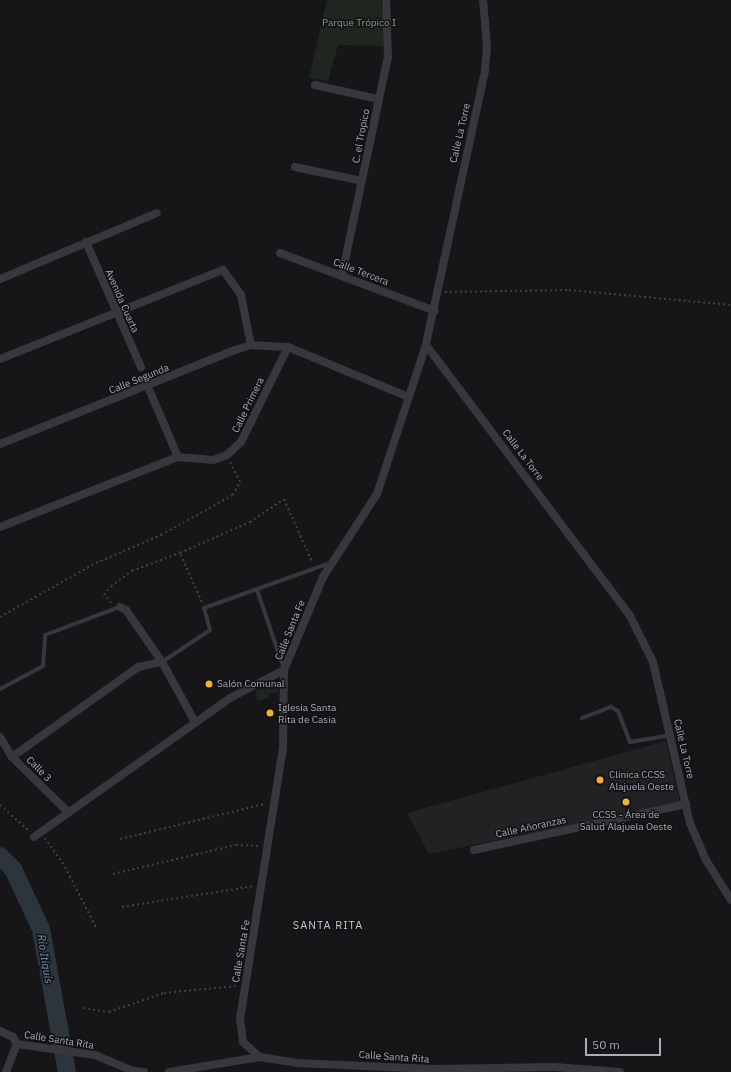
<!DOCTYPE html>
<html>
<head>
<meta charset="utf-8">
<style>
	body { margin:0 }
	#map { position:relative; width:731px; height:1072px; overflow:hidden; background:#161618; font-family:"IBM Plex Sans",sans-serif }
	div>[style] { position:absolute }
	.built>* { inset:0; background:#222225 }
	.green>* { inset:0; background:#1e261f }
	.river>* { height:18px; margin:-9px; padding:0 9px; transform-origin:9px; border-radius:9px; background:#2c353c }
	.path>* { height:2px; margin-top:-1px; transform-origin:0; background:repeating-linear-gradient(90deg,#3d3f44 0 2px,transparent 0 5px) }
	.service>* { height:4px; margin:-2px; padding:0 2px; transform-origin:2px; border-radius:2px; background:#37383d }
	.minor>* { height:8px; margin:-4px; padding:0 4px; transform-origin:4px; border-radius:4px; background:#37383d }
	.dots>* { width:11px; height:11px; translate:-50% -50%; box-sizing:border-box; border:2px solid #111113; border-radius:50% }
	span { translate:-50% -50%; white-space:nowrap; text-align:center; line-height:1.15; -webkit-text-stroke:3px #111113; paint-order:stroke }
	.park-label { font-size:10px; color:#7fa381 }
	.street-label { font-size:10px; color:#a8adb8 }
	.poi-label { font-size:10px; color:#a8adb8 }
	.left { translate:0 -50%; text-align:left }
	.neighbourhood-label { font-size:11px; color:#c9ccd4; letter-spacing:1px }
	.water-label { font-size:11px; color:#7f9bb3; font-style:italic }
	.scale { position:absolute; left:585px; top:1038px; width:76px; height:18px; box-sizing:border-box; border:2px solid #a8adb8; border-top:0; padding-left:5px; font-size:12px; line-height:14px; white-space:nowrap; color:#a8adb8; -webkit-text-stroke:3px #111113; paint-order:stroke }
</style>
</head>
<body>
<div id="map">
	<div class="built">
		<i style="clip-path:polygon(666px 741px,680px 803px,429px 854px,407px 813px)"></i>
	</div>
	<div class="green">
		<i style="clip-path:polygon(327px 0,381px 0,384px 31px,383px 46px,338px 45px,328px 81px,309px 78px)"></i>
		<i style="clip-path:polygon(278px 682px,278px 693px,269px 693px,270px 697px,258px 701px,255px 691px)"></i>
	</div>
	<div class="river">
		<i style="left:0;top:856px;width:18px;rotate:45deg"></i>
		<i style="left:13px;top:869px;width:66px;rotate:65deg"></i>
		<i style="left:41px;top:929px;width:145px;rotate:79.7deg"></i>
	</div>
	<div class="path">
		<i style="left:445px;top:292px;width:124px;rotate:-0.9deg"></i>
		<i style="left:569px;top:290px;width:163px;rotate:5.3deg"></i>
		<i style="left:202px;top:602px;width:54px;rotate:-114.2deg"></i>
		<i style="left:180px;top:553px;width:77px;rotate:-23.9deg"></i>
		<i style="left:250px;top:522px;width:41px;rotate:-34.1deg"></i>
		<i style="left:284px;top:499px;width:69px;rotate:66deg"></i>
		<i style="left:111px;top:603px;width:11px;rotate:-131deg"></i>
		<i style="left:104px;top:595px;width:11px;rotate:-52deg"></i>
		<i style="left:111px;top:586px;width:26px;rotate:-36deg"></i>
		<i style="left:132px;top:571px;width:51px;rotate:-20.6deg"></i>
		<i style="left:0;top:617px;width:110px;rotate:-29.4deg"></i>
		<i style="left:96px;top:563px;width:71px;rotate:-23.3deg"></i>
		<i style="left:161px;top:535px;width:82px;rotate:-29.1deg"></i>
		<i style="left:233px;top:495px;width:15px;rotate:-62deg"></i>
		<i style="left:240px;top:482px;width:22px;rotate:-117deg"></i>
		<i style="left:0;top:805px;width:39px;rotate:42deg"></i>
		<i style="left:45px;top:838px;width:35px;rotate:55deg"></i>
		<i style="left:65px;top:867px;width:70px;rotate:62.7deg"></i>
		<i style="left:120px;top:839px;width:149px;rotate:-13.6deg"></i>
		<i style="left:113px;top:874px;width:126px;rotate:-13.3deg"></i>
		<i style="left:236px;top:845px;width:23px;rotate:2deg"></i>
		<i style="left:122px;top:907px;width:134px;rotate:-9deg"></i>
		<i style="left:83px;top:1008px;width:26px;rotate:9deg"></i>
		<i style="left:109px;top:1012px;width:58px;rotate:-19.1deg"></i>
		<i style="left:164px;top:993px;width:72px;rotate:-5.6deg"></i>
	</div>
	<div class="service">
		<i style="left:257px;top:590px;width:83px;rotate:71.1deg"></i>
		<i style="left:162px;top:662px;width:58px;rotate:-33.7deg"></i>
		<i style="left:210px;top:630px;width:23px;rotate:-105deg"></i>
		<i style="left:204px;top:608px;width:134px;rotate:-19.7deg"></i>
		<i style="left:0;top:689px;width:49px;rotate:-28.1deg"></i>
		<i style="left:43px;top:666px;width:31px;rotate:-86deg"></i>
		<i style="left:45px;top:635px;width:80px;rotate:-20.5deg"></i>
		<i style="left:582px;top:718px;width:31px;rotate:-21deg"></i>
		<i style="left:611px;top:707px;width:8px;rotate:30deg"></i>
		<i style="left:618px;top:711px;width:33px;rotate:69deg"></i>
		<i style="left:630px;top:742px;width:42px;rotate:-9.7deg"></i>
	</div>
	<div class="minor">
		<i style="left:483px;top:0;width:46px;rotate:85deg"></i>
		<i style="left:487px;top:46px;width:25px;rotate:95deg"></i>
		<i style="left:485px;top:71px;width:280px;rotate:102.2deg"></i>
		<i style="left:426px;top:345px;width:339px;rotate:53deg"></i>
		<i style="left:630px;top:616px;width:51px;rotate:63.4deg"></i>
		<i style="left:653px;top:662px;width:165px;rotate:77.1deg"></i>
		<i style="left:690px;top:823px;width:40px;rotate:66.6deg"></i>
		<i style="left:706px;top:860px;width:47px;rotate:58deg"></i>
		<i style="left:315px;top:85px;width:65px;rotate:12.5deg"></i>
		<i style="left:295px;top:167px;width:68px;rotate:11.8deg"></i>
		<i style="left:86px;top:242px;width:137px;rotate:66.3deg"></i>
		<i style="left:280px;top:253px;width:165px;rotate:20.5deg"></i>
		<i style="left:342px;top:275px;width:223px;rotate:-78.1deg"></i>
		<i style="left:388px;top:57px;width:57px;rotate:-92deg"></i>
		<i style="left:0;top:279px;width:170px;rotate:-22.8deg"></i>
		<i style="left:0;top:359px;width:240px;rotate:-21.8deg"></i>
		<i style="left:223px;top:270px;width:31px;rotate:54deg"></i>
		<i style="left:241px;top:295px;width:51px;rotate:78.7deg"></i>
		<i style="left:148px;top:387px;width:76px;rotate:66.8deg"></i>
		<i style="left:0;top:444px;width:253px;rotate:-21.8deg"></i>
		<i style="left:235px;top:350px;width:17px;rotate:-17deg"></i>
		<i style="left:251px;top:345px;width:37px;rotate:3deg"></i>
		<i style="left:0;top:527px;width:191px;rotate:-21.5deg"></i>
		<i style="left:178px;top:457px;width:35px;rotate:5deg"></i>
		<i style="left:213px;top:460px;width:15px;rotate:-20deg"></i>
		<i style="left:227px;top:455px;width:19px;rotate:-43deg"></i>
		<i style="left:241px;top:442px;width:106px;rotate:-63.7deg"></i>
		<i style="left:288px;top:347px;width:131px;rotate:22.5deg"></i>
		<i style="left:120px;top:607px;width:7px;rotate:27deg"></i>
		<i style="left:126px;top:610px;width:63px;rotate:55.3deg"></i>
		<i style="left:162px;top:662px;width:68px;rotate:61.2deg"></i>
		<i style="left:0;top:737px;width:23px;rotate:59deg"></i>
		<i style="left:12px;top:757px;width:78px;rotate:44.5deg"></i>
		<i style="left:12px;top:757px;width:155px;rotate:-35.5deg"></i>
		<i style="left:138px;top:667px;width:25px;rotate:-12deg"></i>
		<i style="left:34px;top:837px;width:240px;rotate:-35.3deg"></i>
		<i style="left:230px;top:698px;width:61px;rotate:-27.4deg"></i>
		<i style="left:474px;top:850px;width:217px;rotate:-12.2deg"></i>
		<i style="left:0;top:1031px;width:14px;rotate:25deg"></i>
		<i style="left:13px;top:1037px;width:8px;rotate:60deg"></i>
		<i style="left:17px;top:1044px;width:79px;rotate:8deg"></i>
		<i style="left:95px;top:1055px;width:41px;rotate:22.8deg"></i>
		<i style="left:133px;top:1071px;width:11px;rotate:5deg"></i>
		<i style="left:260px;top:1057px;width:23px;rotate:-139deg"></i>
		<i style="left:243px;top:1042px;width:23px;rotate:-97deg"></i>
		<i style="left:240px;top:1019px;width:273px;rotate:-81deg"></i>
		<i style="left:283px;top:749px;width:79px;rotate:-89.3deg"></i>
		<i style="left:284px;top:670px;width:101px;rotate:-67.2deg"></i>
		<i style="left:323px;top:577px;width:99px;rotate:-57deg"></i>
		<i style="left:377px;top:494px;width:157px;rotate:-71.8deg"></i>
		<i style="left:6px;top:1072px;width:30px;rotate:-69deg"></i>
		<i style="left:169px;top:1072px;width:92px;rotate:-9.4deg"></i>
		<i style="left:260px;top:1057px;width:36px;rotate:9deg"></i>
		<i style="left:296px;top:1063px;width:137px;rotate:2.5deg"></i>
		<i style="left:433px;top:1069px;width:121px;rotate:-0.9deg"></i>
		<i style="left:554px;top:1067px;width:66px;rotate:4.3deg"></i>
	</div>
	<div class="dots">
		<i style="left:209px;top:684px;background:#f2b134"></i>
		<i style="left:270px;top:713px;background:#f2b134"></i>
		<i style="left:600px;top:780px;background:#f2b134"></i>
		<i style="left:626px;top:802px;background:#f2b134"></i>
	</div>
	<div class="park-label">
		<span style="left:359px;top:23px">Parque Trópico I</span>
	</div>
	<div class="street-label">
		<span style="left:460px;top:133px;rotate:-77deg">Calle La Torre</span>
		<span style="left:361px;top:136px;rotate:-79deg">C. el Tropico</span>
		<span style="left:361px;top:272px;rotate:21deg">Calle Tercera</span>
		<span style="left:122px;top:301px;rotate:66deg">Avenida Cuarta</span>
		<span style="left:139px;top:379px;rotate:-22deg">Calle Segunda</span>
		<span style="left:248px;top:405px;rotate:-64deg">Calle Primera</span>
		<span style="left:523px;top:455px;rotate:53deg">Calle La Torre</span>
		<span style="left:290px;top:630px;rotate:-68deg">Calle Santa Fe</span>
		<span style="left:684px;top:749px;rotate:77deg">Calle La Torre</span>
		<span style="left:39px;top:769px;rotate:45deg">Calle 3</span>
		<span style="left:531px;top:827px;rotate:-12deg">Calle Añoranzas</span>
		<span style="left:241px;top:951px;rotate:-80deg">Calle Santa Fe</span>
		<span style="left:59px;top:1040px;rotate:9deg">Calle Santa Rita</span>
		<span style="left:394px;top:1057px;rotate:4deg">Calle Santa Rita</span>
	</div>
	<div class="poi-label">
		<span class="left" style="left:217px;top:684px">Salón Comunal</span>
		<span class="left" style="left:278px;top:713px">Iglesia Santa<br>Rita de Casia</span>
		<span class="left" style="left:609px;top:780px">Clínica CCSS<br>Alajuela Oeste</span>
		<span style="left:626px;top:820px">CCSS - Área de<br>Salud Alajuela Oeste</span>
	</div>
	<div class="neighbourhood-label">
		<span style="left:328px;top:925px">SANTA RITA</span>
	</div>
	<div class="water-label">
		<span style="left:45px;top:959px;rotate:81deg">Río Itiquís</span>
	</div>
	<div class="scale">50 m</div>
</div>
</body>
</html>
